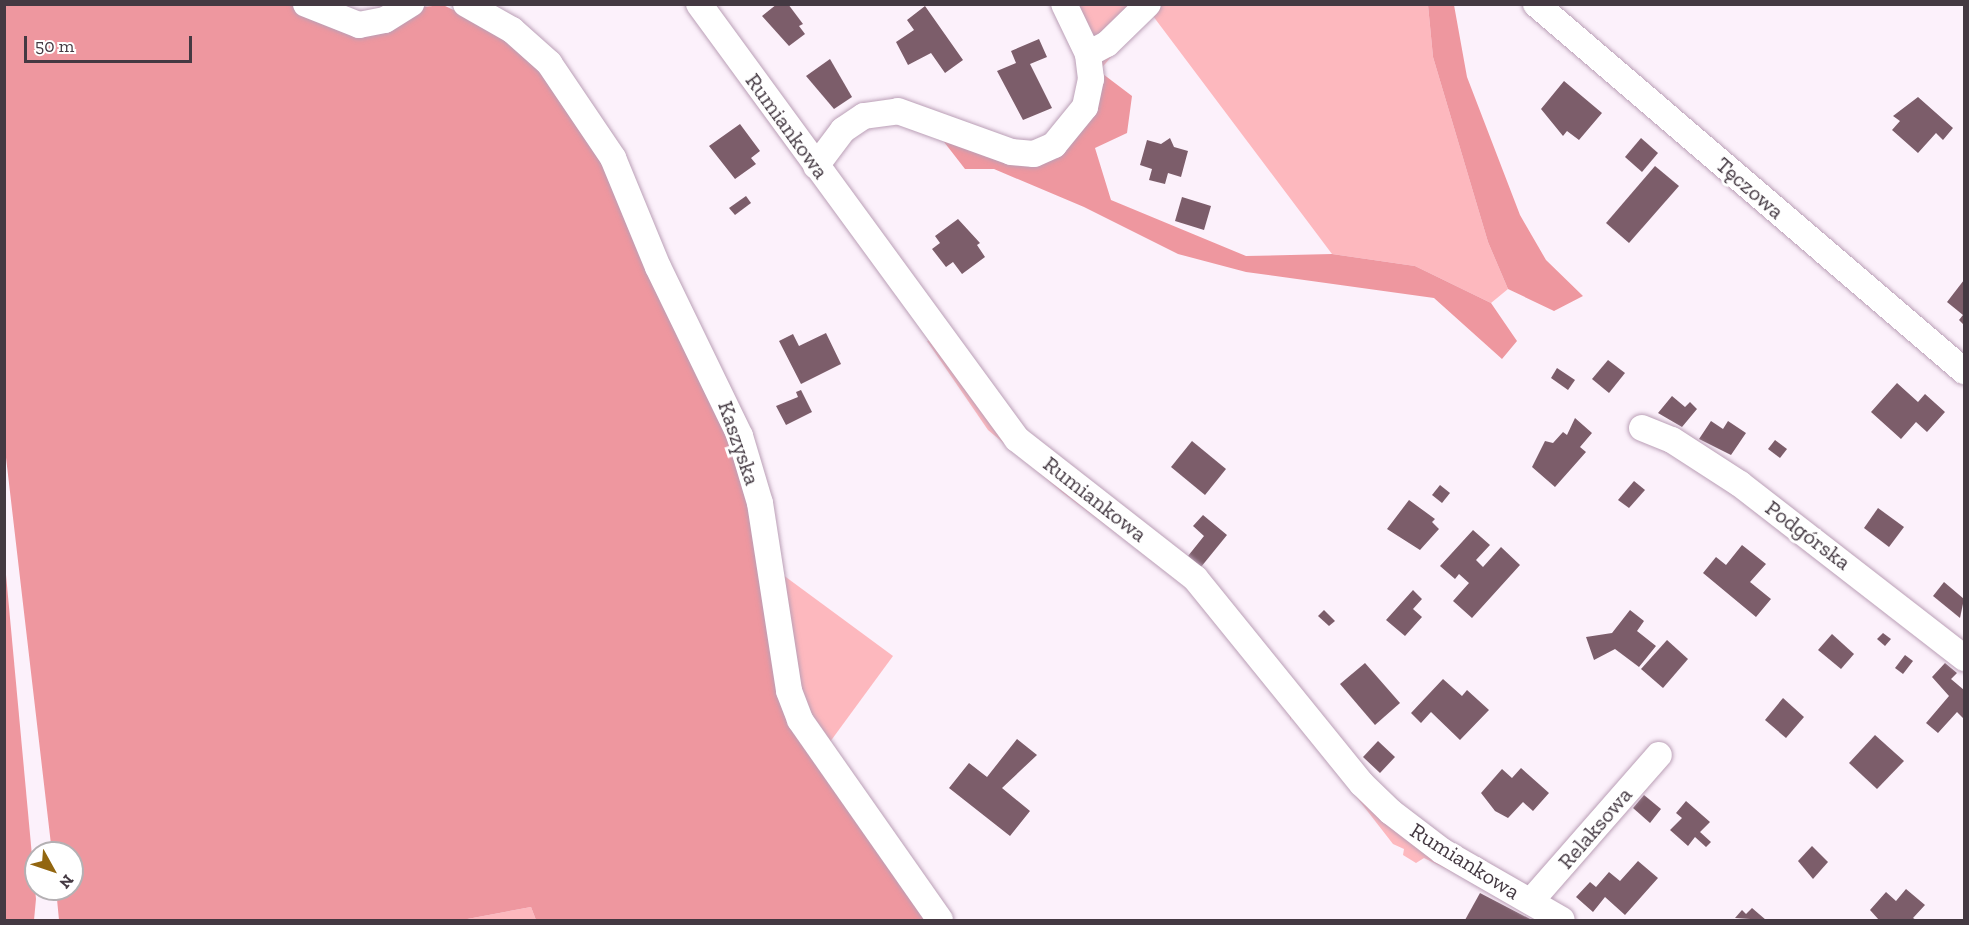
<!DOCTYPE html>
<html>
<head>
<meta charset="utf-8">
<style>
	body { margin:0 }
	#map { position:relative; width:1969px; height:925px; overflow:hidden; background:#fcf1fb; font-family:"Zilla Slab",serif }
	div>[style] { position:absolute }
	.green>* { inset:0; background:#fdb8be }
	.forest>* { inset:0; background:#ee979f }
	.building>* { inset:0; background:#7c5d6a }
	.roads { filter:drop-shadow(0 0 2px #ba9fb6) drop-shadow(0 0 2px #ba9fb6) }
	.minor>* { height:26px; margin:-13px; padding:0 13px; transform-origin:13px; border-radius:13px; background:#fff }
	span { translate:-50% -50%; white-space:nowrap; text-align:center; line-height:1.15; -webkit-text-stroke:6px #fff; paint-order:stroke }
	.street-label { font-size:22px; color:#443942 }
	.frame { position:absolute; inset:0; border:6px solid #443942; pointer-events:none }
	.north { position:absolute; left:24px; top:841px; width:60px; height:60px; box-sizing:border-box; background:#fff; border:2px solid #b4b0b3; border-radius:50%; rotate:130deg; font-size:16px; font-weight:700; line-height:24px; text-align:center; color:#443942 }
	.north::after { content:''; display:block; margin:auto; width:21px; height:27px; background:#926610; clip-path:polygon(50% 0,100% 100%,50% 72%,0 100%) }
	.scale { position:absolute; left:24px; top:36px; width:168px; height:27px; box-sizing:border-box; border:3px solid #443942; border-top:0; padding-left:8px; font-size:18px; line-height:21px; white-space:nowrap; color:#443942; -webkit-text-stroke:4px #fff; paint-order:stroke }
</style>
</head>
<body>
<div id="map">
	<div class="green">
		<i style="clip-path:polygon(1073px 5px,1428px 5px,1433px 57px,1488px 242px,1508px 289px,1491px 303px,1415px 266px,1332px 254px,1150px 12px,1099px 71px)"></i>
		<i style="clip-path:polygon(933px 339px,959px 378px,1180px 575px,1291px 711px,1291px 721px,1288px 709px,1188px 587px,1063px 493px,988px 430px,927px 341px)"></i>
		<i style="clip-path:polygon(779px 572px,893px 656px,827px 746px,803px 708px)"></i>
		<i style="clip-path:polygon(1309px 736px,1528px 909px,1424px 858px,1416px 863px,1403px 855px,1404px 849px,1393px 844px)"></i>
		<i style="clip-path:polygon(531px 907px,536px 920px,462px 920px)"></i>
	</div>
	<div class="forest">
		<i style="clip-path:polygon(4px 5px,297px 5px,319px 17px,443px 5px,507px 35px,580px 112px,734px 438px,786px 692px,932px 920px,536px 920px,531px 907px,462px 920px,59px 920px,56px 889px,72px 889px,72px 853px,52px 853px,5px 449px)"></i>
		<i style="clip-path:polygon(1428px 5px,1454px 5px,1467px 77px,1520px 215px,1546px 260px,1583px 296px,1554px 311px,1508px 289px,1488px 242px,1433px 57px)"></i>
		<i style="clip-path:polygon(1099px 71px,1132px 96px,1127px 133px,1095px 148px,1111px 200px,1246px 256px,1332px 254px,1415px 266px,1491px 303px,1517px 341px,1502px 359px,1434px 298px,1246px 272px,1178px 254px,1084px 207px,994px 169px,965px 169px,934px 129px,1031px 162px)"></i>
		<i style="clip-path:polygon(5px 564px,36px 899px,34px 920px,5px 920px)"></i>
	</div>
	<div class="building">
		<i style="clip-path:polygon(777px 4px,788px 4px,803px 24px,799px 26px,805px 34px,789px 46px,762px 16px)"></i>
		<i style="clip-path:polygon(925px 6px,963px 60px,945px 73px,931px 53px,908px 65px,896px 42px,914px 30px,907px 20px)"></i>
		<i style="clip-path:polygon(1039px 39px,1047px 57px,1030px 64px,1052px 108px,1023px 120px,997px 71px,1016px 63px,1011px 51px)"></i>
		<i style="clip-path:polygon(830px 59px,852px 97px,834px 109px,806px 76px)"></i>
		<i style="clip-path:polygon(1564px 81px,1602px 113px,1579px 140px,1567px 131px,1563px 136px,1541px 109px)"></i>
		<i style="clip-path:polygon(1918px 97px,1953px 128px,1943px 140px,1936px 133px,1918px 153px,1892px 130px,1900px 121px,1893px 116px)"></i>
		<i style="clip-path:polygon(740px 124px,760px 151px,751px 158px,756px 164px,735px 179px,709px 146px)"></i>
		<i style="clip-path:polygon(1170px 138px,1174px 147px,1188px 151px,1181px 177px,1168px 173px,1165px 184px,1149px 180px,1152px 169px,1140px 165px,1147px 140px,1161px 144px)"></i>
		<i style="clip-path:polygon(1641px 138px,1658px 153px,1642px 172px,1625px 157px)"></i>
		<i style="clip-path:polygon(1655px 166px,1679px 186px,1629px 243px,1606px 223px)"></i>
		<i style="clip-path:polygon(746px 196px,751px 203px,735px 215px,729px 208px)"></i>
		<i style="clip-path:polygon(1182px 197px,1211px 206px,1204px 230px,1175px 221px)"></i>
		<i style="clip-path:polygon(958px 219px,980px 243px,977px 245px,985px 257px,962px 274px,953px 262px,946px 267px,932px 249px,940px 243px,935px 236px)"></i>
		<i style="clip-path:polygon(1964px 280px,1964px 325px,1959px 320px,1963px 315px,1947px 302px)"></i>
		<i style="clip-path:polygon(826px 333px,841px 364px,801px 384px,779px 341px,793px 334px,799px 346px)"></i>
		<i style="clip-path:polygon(1608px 360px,1625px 373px,1609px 393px,1592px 379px)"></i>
		<i style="clip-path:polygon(1557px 368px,1575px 380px,1568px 390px,1551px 378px)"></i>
		<i style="clip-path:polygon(1897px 383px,1918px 402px,1925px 394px,1945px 412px,1927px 432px,1916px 422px,1901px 439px,1871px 412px)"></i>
		<i style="clip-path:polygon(801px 390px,812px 412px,786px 425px,776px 406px,798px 397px,796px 392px)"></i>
		<i style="clip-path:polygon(1672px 396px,1685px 407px,1690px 402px,1697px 409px,1682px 427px,1658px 413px)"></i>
		<i style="clip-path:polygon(1575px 418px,1592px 433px,1580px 447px,1586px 452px,1555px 487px,1532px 467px,1545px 441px,1553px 443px,1563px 432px,1567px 435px)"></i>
		<i style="clip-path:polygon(1711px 421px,1723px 429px,1728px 421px,1746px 433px,1731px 455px,1699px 439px)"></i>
		<i style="clip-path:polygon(1775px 440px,1787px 449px,1780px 458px,1768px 449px)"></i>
		<i style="clip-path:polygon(1192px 441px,1226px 469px,1205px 495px,1171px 467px)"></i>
		<i style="clip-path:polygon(1634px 481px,1645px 490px,1629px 508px,1618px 500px)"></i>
		<i style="clip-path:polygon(1440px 485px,1450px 493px,1442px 503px,1432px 495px)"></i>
		<i style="clip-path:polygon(1409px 500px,1435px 519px,1432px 522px,1439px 529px,1420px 550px,1387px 529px)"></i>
		<i style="clip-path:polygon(1878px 508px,1904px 527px,1889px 547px,1864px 528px)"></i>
		<i style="clip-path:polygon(1203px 515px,1227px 535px,1201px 567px,1188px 556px,1204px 536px,1193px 526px)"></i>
		<i style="clip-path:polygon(1473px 530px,1490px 545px,1476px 560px,1483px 567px,1501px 547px,1520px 565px,1472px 618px,1453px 601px,1469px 583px,1459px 574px,1455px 579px,1440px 566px)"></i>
		<i style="clip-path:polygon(1742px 545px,1766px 564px,1750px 582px,1771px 599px,1756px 617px,1703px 573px,1716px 557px,1726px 565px)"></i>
		<i style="clip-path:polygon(1944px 582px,1964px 599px,1960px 618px,1933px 596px)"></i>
		<i style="clip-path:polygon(1413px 590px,1422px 599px,1413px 609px,1422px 617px,1405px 636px,1386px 620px)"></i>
		<i style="clip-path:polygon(1324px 610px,1335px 621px,1329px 626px,1318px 616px)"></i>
		<i style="clip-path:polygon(1630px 610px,1644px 621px,1637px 631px,1656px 646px,1639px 667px,1615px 649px,1594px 660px,1586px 637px,1612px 633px)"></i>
		<i style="clip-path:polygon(1883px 633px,1891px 639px,1885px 646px,1877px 639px)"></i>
		<i style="clip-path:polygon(1832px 634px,1854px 654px,1841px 669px,1818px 650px)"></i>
		<i style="clip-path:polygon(1667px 640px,1688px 659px,1663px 688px,1641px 669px)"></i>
		<i style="clip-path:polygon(1905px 655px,1913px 661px,1903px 674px,1895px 668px)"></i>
		<i style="clip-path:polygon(1365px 663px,1400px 703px,1375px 725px,1340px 684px)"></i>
		<i style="clip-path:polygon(1945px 663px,1957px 673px,1951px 679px,1964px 690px,1964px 719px,1957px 712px,1938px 733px,1926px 723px,1949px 696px,1932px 677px)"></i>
		<i style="clip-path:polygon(1443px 679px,1462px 696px,1467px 690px,1489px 710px,1460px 740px,1431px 712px,1421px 723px,1411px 713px)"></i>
		<i style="clip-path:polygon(1783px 698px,1804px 717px,1786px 738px,1765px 720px)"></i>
		<i style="clip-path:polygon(1875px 735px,1904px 761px,1877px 789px,1849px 763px)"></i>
		<i style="clip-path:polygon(1017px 739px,1037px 755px,1002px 788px,1030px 811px,1010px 836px,949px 788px,969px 763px,987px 777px)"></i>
		<i style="clip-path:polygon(1378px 741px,1395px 757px,1380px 773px,1363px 757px)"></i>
		<i style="clip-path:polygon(1521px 768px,1549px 793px,1533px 811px,1523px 802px,1508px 818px,1495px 811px,1481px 793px,1502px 769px,1512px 778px)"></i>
		<i style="clip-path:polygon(1644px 795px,1661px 809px,1650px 823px,1633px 808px)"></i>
		<i style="clip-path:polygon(1686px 801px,1710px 822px,1700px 832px,1711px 842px,1706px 847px,1695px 837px,1688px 846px,1670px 830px,1682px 818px,1676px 813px)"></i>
		<i style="clip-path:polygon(1812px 846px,1828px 862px,1813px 879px,1798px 861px)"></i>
		<i style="clip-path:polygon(1638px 861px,1658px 878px,1625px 915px,1605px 897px,1593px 912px,1576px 897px,1590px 882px,1596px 887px,1609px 872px,1620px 881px)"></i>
		<i style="clip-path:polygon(1906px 889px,1925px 905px,1913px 918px,1916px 920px,1879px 920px,1870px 910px,1886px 892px,1896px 901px)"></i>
		<i style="clip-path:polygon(1480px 893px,1532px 920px,1465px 920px)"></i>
		<i style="clip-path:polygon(1752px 908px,1766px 920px,1735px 918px,1742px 910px,1746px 914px)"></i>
	</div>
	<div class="roads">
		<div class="minor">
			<i style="left:306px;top:4px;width:57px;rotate:21.6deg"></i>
			<i style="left:359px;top:25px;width:26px;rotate:-11deg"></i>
			<i style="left:385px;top:20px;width:31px;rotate:-32deg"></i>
			<i style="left:466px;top:4px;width:53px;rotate:29.5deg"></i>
			<i style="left:512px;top:30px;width:50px;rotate:41.7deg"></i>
			<i style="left:549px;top:63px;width:115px;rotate:56deg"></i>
			<i style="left:613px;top:158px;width:118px;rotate:67.6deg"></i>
			<i style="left:658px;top:267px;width:188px;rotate:64.1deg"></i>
			<i style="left:740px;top:436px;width:70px;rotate:73.4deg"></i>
			<i style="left:760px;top:503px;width:190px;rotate:81.2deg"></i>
			<i style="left:789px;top:691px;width:31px;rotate:69deg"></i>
			<i style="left:800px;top:720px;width:244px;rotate:55deg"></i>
			<i style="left:699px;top:4px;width:539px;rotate:53.83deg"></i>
			<i style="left:1017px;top:439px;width:226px;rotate:38deg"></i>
			<i style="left:1195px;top:578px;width:265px;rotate:51deg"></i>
			<i style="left:1362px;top:784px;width:40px;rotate:44deg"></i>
			<i style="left:1391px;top:812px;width:64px;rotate:37.4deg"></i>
			<i style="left:1442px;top:851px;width:138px;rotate:29.9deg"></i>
			<i style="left:1536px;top:4px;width:564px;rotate:40.61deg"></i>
			<i style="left:1088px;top:54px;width:21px;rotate:-28deg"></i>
			<i style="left:1107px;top:44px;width:57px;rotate:-44.3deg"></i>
			<i style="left:816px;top:166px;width:45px;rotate:-53.1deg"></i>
			<i style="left:843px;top:130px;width:25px;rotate:-34deg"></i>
			<i style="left:864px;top:116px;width:34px;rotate:-8deg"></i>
			<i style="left:898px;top:111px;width:120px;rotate:19.9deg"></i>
			<i style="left:1011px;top:152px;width:23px;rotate:5deg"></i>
			<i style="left:1034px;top:154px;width:22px;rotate:-24deg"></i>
			<i style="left:1054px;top:145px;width:49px;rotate:-50.8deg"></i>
			<i style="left:1085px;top:107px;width:29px;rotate:-78deg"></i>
			<i style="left:1091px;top:79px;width:25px;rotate:-97deg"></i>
			<i style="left:1088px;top:54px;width:55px;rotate:-115.6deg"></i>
			<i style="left:1642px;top:428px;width:32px;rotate:22deg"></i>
			<i style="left:1672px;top:440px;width:81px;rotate:32.9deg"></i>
			<i style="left:1740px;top:484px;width:284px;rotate:37.8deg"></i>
			<i style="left:1531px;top:901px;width:194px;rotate:-48.8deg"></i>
		</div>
	</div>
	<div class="street-label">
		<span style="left:787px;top:126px;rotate:54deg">Rumiankowa</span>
		<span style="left:1750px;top:188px;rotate:41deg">Tęczowa</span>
		<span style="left:739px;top:443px;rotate:71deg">Kaszyska</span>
		<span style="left:1095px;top:499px;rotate:38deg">Rumiankowa</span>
		<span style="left:1808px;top:535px;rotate:37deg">Podgórska</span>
		<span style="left:1595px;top:828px;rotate:-49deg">Relaksowa</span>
		<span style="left:1465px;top:861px;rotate:32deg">Rumiankowa</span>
	</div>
	<div class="frame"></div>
	<div class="north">N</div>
	<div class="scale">50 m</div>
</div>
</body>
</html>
